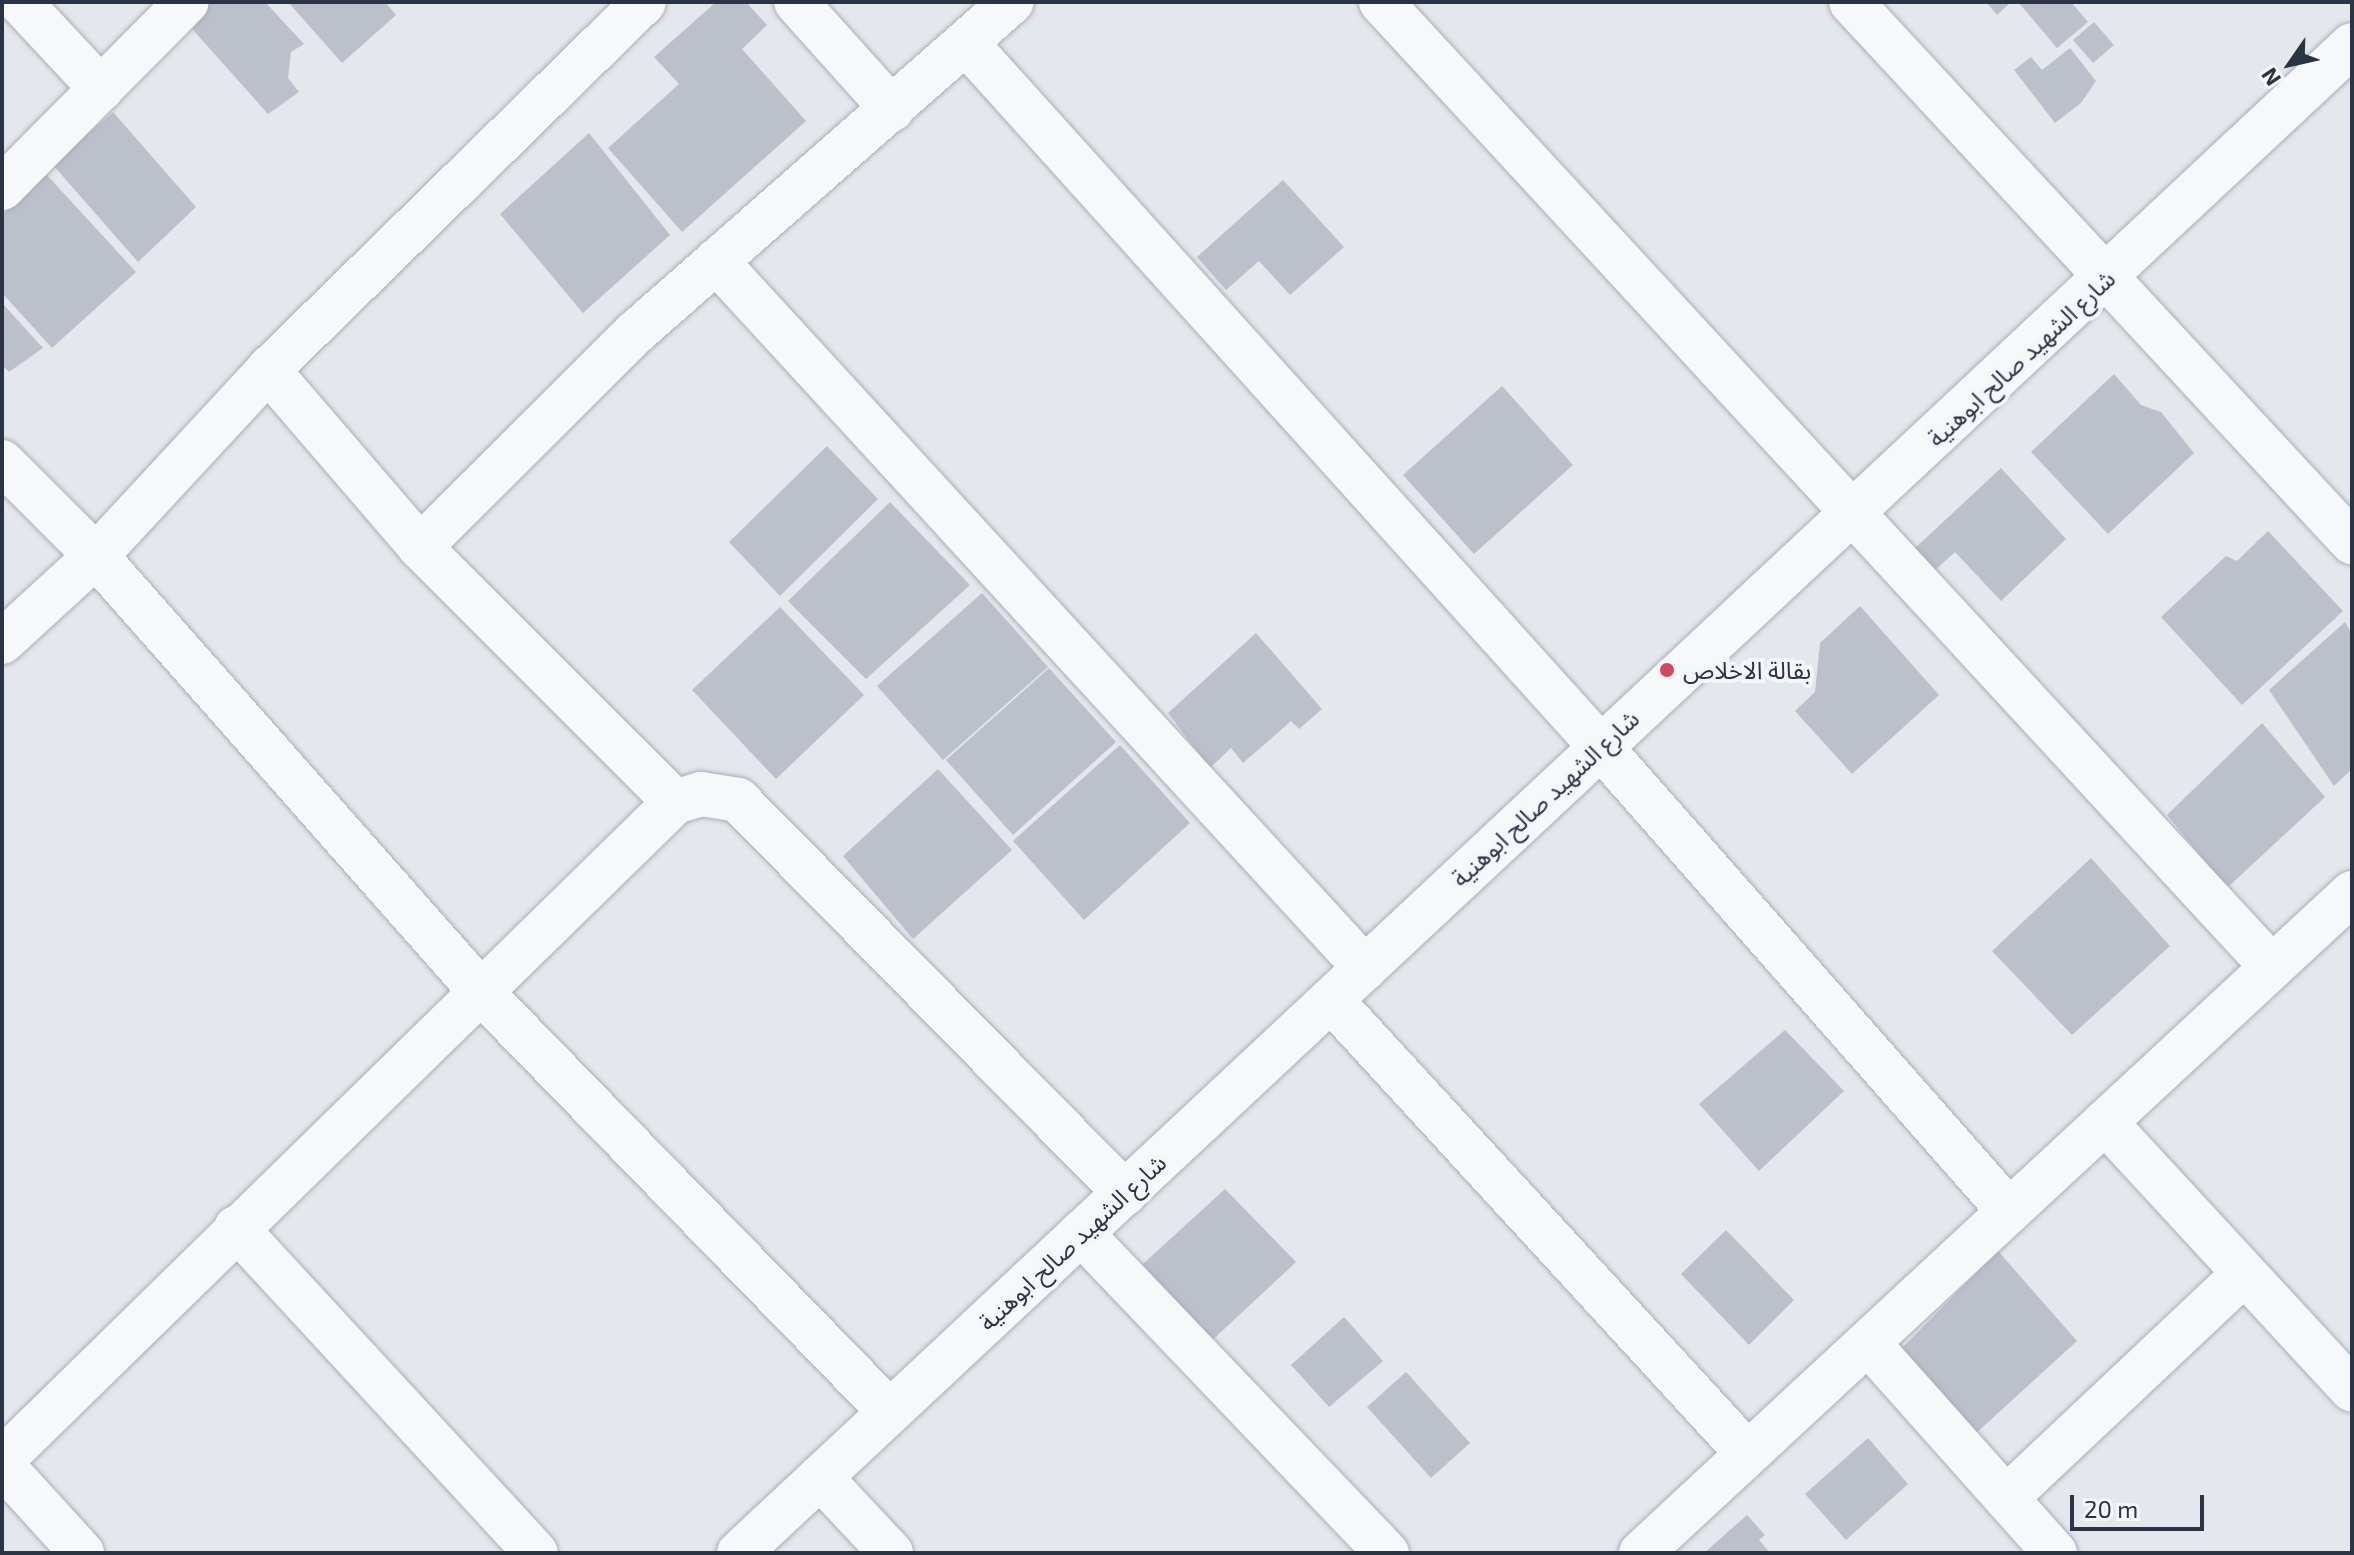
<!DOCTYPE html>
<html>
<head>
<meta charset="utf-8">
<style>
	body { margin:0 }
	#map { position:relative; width:2354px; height:1555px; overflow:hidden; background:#e4e7ec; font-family:"Exo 2","Noto Sans Arabic",sans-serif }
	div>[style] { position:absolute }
	.building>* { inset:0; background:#bbc0ca }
	.roads { filter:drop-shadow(0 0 2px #a9aeb7) drop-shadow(0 0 2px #a9aeb7) }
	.street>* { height:44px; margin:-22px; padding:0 22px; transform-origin:22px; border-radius:22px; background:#f7f8fa }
	.dots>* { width:22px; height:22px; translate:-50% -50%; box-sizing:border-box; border:4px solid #f4f6f9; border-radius:50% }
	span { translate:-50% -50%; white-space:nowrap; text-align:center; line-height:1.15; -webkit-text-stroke:8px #f4f6f9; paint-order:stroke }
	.street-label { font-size:24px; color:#2b3445 }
	.poi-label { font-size:24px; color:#2b3445 }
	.left { translate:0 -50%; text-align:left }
	.frame { position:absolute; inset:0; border:4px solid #2b3445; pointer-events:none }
	.north { position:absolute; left:2250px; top:24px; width:80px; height:80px; -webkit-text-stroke:6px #f4f6f9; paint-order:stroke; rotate:236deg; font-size:22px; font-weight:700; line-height:32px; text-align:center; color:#2b3445 }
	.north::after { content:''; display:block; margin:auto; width:28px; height:36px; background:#2b3445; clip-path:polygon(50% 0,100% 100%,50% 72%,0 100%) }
	.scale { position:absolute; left:2070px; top:1495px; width:134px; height:36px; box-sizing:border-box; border:4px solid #2b3445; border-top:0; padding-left:10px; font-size:24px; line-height:28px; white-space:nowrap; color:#2b3445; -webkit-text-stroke:6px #f4f6f9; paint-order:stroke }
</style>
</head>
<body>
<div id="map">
	<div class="building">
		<i style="clip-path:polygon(188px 2px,265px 2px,304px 44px,291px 52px,288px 78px,299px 92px,268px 114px,177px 12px)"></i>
		<i style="clip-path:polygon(288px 2px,385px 2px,396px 15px,342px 63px)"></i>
		<i style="clip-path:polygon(716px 2px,746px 2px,767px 25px,742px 49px,806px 121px,682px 232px,608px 148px,679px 84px,654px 57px)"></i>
		<i style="clip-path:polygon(1986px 2px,2011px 2px,1997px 15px)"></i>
		<i style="clip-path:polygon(2018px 2px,2071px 2px,2088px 22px,2057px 48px)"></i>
		<i style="clip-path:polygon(2094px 22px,2114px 45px,2093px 63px,2073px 40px)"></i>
		<i style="clip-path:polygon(2070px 48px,2096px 81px,2081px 103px,2055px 123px,2014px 70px,2031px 57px,2042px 70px)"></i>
		<i style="clip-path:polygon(113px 112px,196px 207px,138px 262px,53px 165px)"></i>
		<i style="clip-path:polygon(589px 133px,670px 235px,583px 313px,500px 214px)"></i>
		<i style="clip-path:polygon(46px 174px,136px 272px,52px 348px,2px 293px,2px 215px)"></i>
		<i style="clip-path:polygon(1283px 180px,1344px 247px,1290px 295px,1259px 261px,1226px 290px,1197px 257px)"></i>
		<i style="clip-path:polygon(2px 303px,43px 348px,9px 372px,2px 365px)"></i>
		<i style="clip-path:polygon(2114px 374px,2141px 405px,2161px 412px,2194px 453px,2108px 534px,2031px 452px)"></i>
		<i style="clip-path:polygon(1502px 386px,1573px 465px,1474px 554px,1403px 475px)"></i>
		<i style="clip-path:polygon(827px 446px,878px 499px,780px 596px,729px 542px)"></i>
		<i style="clip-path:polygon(2001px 468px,2066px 539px,2001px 601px,1955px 552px,1933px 572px,1913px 550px)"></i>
		<i style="clip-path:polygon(890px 502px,970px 585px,866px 679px,788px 601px)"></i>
		<i style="clip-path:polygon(2268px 531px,2343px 611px,2242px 705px,2161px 617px,2226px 556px,2237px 561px)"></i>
		<i style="clip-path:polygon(982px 593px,1048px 667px,943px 760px,877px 686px)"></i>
		<i style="clip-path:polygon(1860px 606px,1939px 695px,1852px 774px,1795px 711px,1815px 692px,1820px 643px)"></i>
		<i style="clip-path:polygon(780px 607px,864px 695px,776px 779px,692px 690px)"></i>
		<i style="clip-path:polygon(2345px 622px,2352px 634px,2352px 769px,2334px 786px,2269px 690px)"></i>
		<i style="clip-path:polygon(1256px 633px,1322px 709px,1299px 729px,1291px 721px,1243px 763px,1231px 748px,1210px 768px,1168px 713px)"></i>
		<i style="clip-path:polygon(1049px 668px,1116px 742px,1013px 835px,946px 760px)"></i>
		<i style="clip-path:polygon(2262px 723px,2325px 797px,2227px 888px,2167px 815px)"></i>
		<i style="clip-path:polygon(1120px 745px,1190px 823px,1084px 920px,1013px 841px)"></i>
		<i style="clip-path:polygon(938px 769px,1012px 850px,913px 939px,843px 856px)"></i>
		<i style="clip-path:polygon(2091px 858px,2170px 946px,2072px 1035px,1992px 951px)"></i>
		<i style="clip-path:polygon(1785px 1030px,1844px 1091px,1759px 1171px,1699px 1104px)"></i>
		<i style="clip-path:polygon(1225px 1189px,1296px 1262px,1207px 1345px,1143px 1264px)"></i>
		<i style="clip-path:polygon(1726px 1230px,1794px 1300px,1749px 1345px,1681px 1274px)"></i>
		<i style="clip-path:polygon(1998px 1251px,2077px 1341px,1974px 1435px,1900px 1350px)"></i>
		<i style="clip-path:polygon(1344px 1317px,1383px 1361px,1329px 1407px,1291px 1365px)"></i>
		<i style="clip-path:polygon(1406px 1372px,1470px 1443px,1431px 1478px,1367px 1407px)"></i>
		<i style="clip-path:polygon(1868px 1438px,1908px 1484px,1846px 1540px,1805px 1494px)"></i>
		<i style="clip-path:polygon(1747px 1515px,1765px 1535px,1759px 1540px,1770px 1553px,1704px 1553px)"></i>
	</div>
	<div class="roads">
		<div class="street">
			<i style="left:20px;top:2px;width:119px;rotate:47deg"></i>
			<i style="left:796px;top:2px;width:144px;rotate:48.1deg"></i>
			<i style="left:1381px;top:2px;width:1313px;rotate:47.28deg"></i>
			<i style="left:1851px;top:2px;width:737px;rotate:47.15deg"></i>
			<i style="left:966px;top:43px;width:945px;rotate:47.96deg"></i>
			<i style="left:1599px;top:745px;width:621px;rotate:48.66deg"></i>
			<i style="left:2px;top:188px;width:262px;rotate:-45.2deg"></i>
			<i style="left:716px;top:261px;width:960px;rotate:47.45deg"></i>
			<i style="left:268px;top:370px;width:233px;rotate:49.3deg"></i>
			<i style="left:420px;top:547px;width:361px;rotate:45deg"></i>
			<i style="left:2px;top:462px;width:133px;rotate:45deg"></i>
			<i style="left:96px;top:556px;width:582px;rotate:48.55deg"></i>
			<i style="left:481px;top:992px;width:586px;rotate:45.76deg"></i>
			<i style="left:420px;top:547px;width:305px;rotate:-44.9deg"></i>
			<i style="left:636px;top:332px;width:500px;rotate:-41.3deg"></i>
			<i style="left:2px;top:642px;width:127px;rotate:-42.5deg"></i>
			<i style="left:96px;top:556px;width:253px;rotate:-47.2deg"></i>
			<i style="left:268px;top:370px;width:526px;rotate:-44.38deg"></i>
			<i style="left:1331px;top:1000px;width:616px;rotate:47.43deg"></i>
			<i style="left:2105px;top:1122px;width:364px;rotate:47.3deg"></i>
			<i style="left:236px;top:1228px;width:442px;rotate:47.3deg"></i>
			<i style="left:1081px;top:1233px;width:443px;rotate:46.3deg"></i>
			<i style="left:1868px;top:1343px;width:281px;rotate:48.3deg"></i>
			<i style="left:2px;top:1460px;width:941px;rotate:-44.35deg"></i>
			<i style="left:675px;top:802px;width:27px;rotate:-17deg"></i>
			<i style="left:701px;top:794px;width:37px;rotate:9deg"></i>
			<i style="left:738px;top:800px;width:552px;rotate:45.44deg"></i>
			<i style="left:2px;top:1465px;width:119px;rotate:47.7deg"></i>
			<i style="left:820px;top:1477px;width:104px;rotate:46.9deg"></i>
			<i style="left:2006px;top:1498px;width:327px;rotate:-43.3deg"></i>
			<i style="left:739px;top:1553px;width:2208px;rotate:-43.07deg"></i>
			<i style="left:1641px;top:1553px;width:970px;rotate:-42.87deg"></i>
		</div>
	</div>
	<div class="dots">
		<i style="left:1667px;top:670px;background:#d1495b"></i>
	</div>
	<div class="street-label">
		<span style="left:2021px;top:358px;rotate:-43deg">شارع الشهيد صالح ابوهنية</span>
		<span style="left:1545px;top:798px;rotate:-43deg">شارع الشهيد صالح ابوهنية</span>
		<span style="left:1072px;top:1242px;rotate:-43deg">شارع الشهيد صالح ابوهنية</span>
	</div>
	<div class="poi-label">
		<span class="left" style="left:1683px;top:670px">بقالة الاخلاص</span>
	</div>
	<div class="frame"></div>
	<div class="north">N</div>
	<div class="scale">20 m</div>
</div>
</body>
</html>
